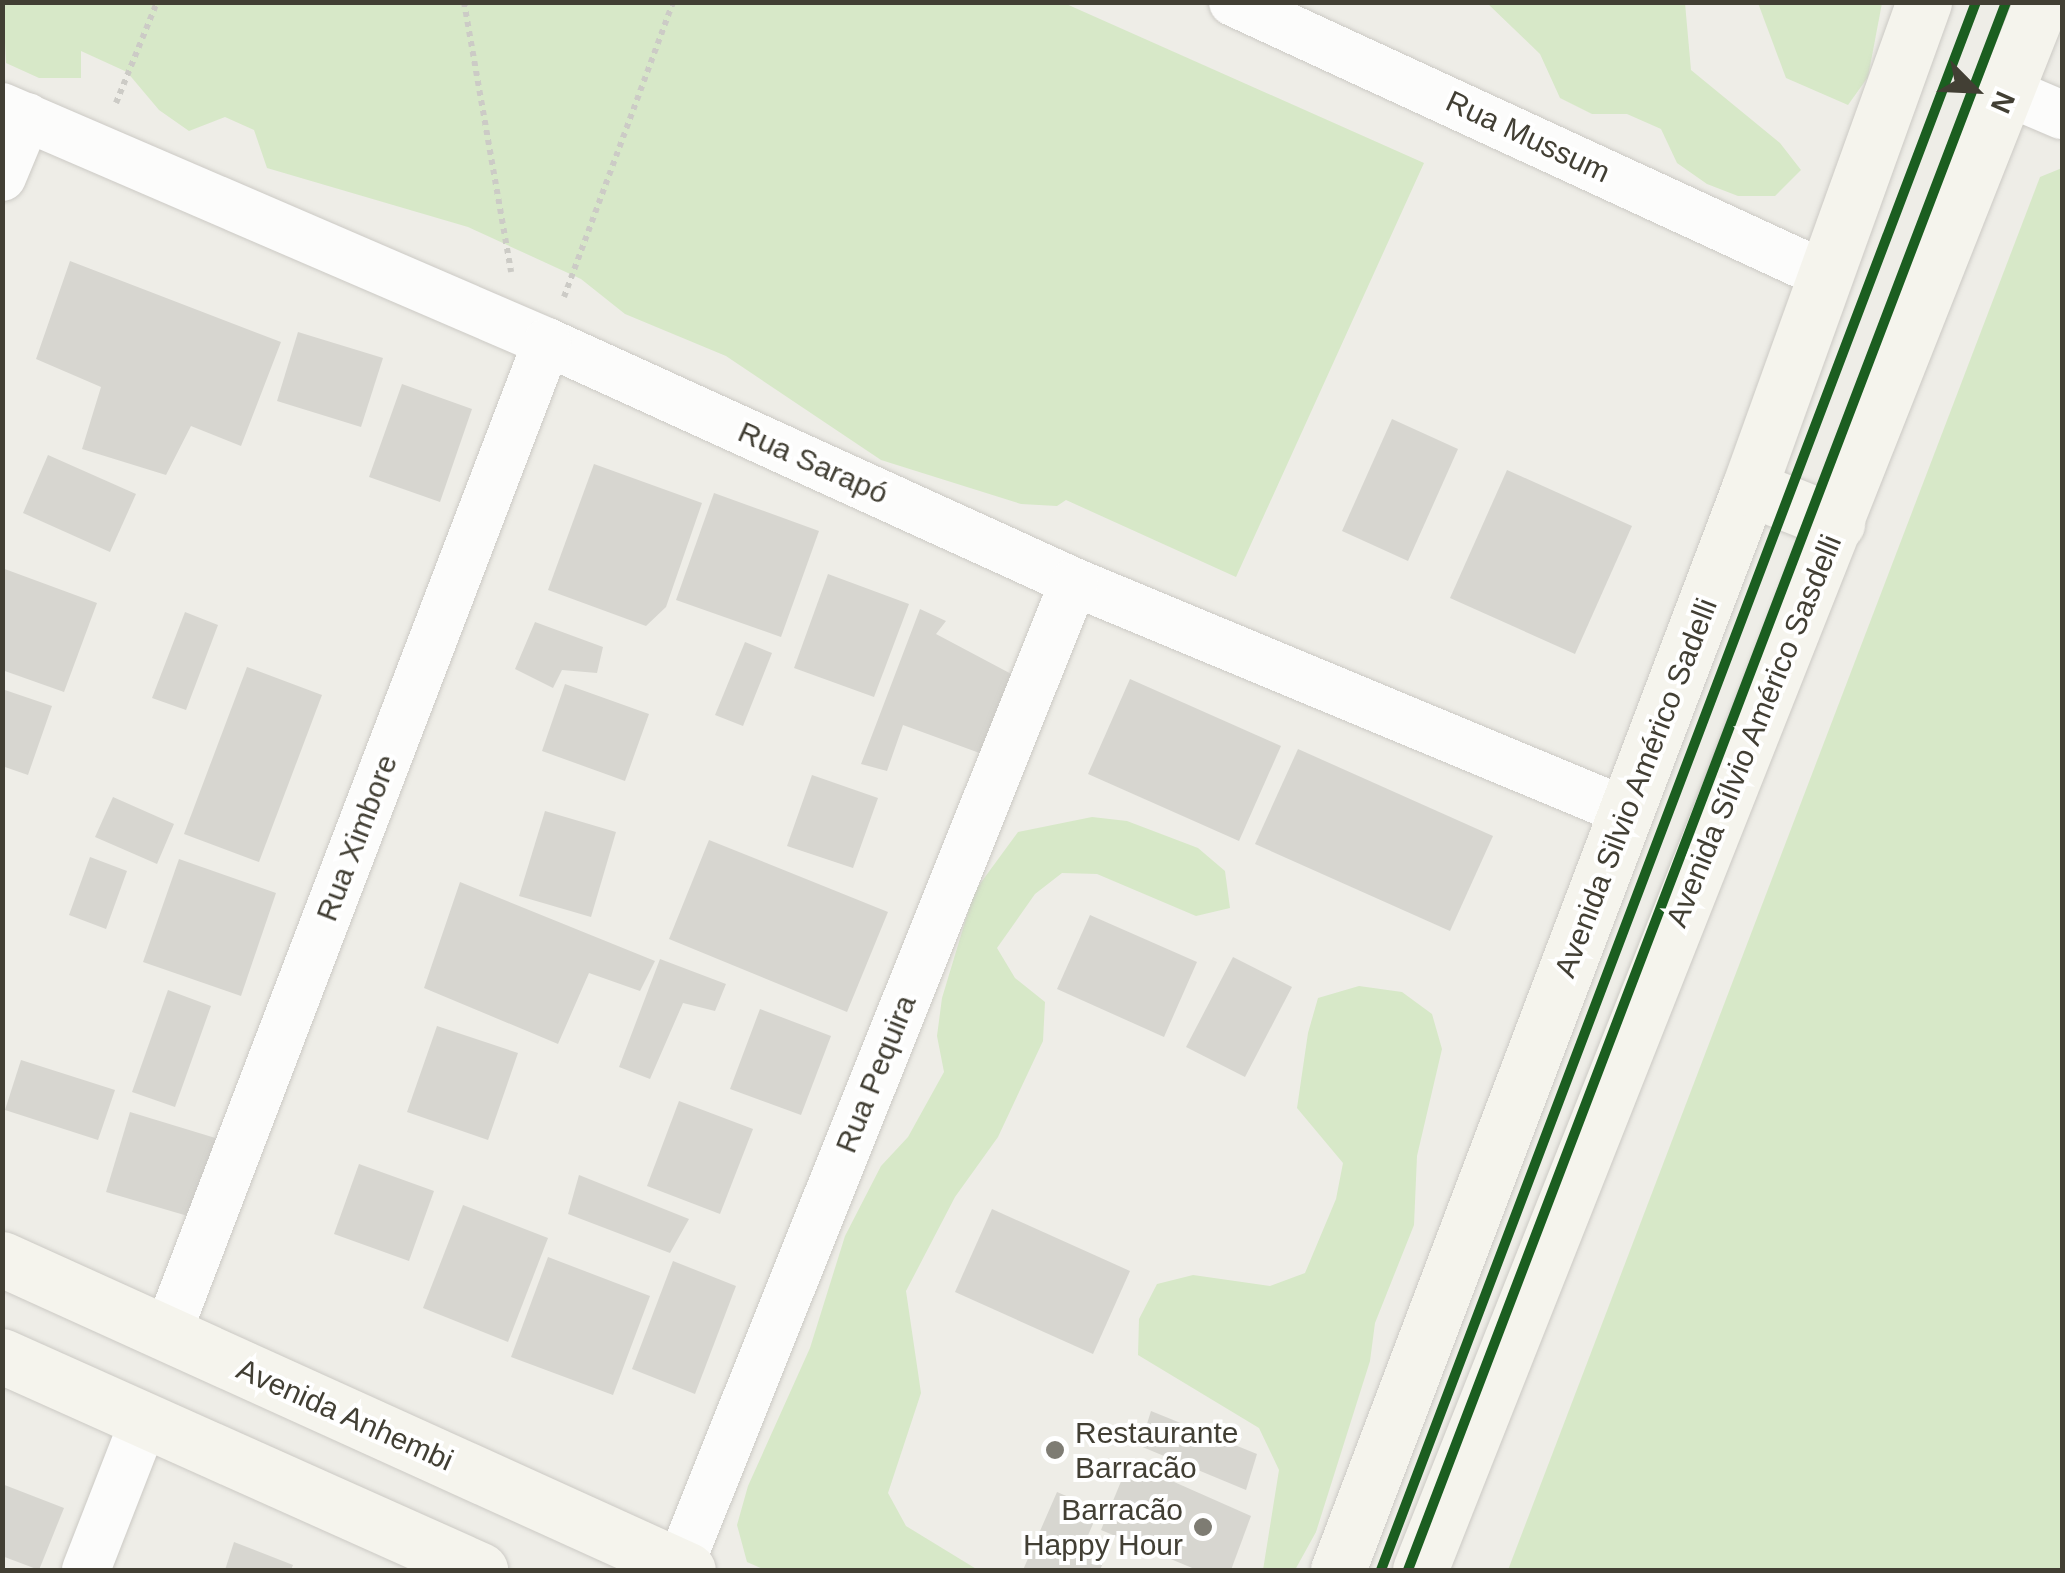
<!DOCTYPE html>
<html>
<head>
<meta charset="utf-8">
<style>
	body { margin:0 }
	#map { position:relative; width:2065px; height:1573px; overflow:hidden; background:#eeede7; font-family:Arial,sans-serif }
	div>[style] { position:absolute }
	.green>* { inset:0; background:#d7e8c8 }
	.building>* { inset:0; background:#d7d6d0 }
	.path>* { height:6px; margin-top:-3px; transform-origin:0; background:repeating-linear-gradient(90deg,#cccbc6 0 5px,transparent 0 10px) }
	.roads { filter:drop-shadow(0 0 2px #cccac5) drop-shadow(0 0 2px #cccac5) }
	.street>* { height:48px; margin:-24px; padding:0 24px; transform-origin:24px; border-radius:24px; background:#fcfcfb }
	.secondary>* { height:55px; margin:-27.5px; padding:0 27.5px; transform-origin:27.5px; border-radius:27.5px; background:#f5f4ed }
	.cycleway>* { height:10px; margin:-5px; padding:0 5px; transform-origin:5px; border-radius:5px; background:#1b5e20 }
	.dots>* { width:28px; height:28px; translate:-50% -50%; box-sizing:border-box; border:5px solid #fff; border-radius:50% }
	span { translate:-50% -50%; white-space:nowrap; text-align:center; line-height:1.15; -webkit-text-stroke:8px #fff; paint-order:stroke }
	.street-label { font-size:30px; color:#423f34 }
	.poi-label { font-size:30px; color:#423f34 }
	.left { translate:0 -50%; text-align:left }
	.right { translate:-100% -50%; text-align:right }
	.frame { position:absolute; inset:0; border:5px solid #423f34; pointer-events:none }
	.north { position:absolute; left:1925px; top:40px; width:100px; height:100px; -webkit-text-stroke:8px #fff; paint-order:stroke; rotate:114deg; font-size:28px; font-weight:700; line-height:40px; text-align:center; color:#423f34 }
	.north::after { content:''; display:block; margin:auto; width:35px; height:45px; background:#423f34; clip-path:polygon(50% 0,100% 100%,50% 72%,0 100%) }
</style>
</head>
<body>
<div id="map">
	<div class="green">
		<i style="clip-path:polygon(3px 2px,1064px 3px,1424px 163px,1236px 577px,1066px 500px,1057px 506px,1021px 504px,881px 460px,726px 356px,625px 314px,581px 279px,468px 227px,267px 168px,254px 130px,225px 117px,189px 131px,159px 110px,127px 72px,81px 51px,81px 78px,39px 78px,6px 63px)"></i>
		<i style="clip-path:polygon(1487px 3px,1685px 3px,1691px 70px,1780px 143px,1801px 170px,1775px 196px,1738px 196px,1707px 184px,1677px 163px,1661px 129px,1627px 114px,1592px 114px,1560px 98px,1540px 54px)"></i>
		<i style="clip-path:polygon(1758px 3px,1882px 3px,1868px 77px,1848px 105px,1786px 78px)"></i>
		<i style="clip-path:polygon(2062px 168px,2062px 1570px,1508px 1570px,2040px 177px)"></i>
		<i style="clip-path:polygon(1092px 817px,1127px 821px,1198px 848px,1225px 871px,1230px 908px,1196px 916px,1097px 874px,1062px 873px,1035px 894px,997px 948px,1015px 978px,1045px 1002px,1043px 1041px,998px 1137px,955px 1197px,906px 1291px,921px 1393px,888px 1493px,906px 1526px,978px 1570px,765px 1570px,747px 1562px,737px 1525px,748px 1486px,810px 1348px,845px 1236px,881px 1166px,908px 1137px,944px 1072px,937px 1036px,942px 998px,974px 892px,1018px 832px)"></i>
		<i style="clip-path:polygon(1359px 986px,1402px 992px,1432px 1014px,1442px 1049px,1417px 1156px,1414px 1225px,1375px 1323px,1370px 1361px,1316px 1532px,1295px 1570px,1263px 1570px,1279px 1470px,1259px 1428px,1138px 1355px,1139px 1319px,1157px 1284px,1193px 1275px,1270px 1286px,1305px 1273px,1336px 1199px,1343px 1163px,1297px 1108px,1308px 1033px,1318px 998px)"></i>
	</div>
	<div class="building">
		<i style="clip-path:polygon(70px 261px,281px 342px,241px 446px,191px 426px,166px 475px,82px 449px,101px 387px,36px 359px)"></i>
		<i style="clip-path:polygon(298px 332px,383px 358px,361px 427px,277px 401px)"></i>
		<i style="clip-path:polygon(402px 384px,472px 409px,440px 502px,369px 477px)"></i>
		<i style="clip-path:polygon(1392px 419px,1458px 449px,1408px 561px,1342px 531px)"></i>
		<i style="clip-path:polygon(48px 455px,136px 494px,110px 552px,23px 513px)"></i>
		<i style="clip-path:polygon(594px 464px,702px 503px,666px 607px,646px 626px,548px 590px)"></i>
		<i style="clip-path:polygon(1507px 470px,1632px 526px,1575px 654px,1450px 598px)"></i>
		<i style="clip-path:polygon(714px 493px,819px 531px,781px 637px,676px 600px)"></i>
		<i style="clip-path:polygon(2px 568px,97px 603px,64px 692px,2px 670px)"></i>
		<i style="clip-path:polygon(828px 574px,909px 604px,874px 697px,794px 668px)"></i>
		<i style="clip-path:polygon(920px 609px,946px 621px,936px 634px,1017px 677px,985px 755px,903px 725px,887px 771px,861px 764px)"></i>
		<i style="clip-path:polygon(185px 612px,218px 625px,186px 710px,152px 698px)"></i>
		<i style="clip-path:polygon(535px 622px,603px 647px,597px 673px,562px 670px,553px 688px,515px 669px)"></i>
		<i style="clip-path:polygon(745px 642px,772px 653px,743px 726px,715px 715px)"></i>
		<i style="clip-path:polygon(247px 667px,322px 695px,259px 862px,184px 834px)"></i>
		<i style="clip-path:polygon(1130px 679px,1281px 746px,1239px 841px,1088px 774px)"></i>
		<i style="clip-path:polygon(565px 684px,649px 714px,625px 781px,542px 751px)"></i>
		<i style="clip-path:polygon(2px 689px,52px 706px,28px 775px,2px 766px)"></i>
		<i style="clip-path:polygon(1298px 749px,1493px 836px,1450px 931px,1255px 844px)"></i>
		<i style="clip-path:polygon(812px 775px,878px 798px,853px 868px,787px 846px)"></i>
		<i style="clip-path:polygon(113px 797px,174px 824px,157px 864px,95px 837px)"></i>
		<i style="clip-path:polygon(545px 811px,616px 832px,591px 917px,519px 896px)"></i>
		<i style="clip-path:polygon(709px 840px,888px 912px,847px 1012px,669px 939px)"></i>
		<i style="clip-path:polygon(90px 857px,127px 871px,106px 929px,69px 915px)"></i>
		<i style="clip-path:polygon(179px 859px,276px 893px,241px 996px,143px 962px)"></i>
		<i style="clip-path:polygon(460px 882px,655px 961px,640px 991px,589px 973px,558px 1044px,424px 988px)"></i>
		<i style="clip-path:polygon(1090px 915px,1197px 962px,1164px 1037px,1057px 989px)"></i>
		<i style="clip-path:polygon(1233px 957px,1292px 987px,1245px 1077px,1186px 1047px)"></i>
		<i style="clip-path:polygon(660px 959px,726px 984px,715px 1011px,683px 1003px,650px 1079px,619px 1067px)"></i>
		<i style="clip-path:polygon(168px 990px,211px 1006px,175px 1107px,132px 1092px)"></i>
		<i style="clip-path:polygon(760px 1009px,831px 1036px,801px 1115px,730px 1089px)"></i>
		<i style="clip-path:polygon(437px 1026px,518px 1053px,488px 1140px,407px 1112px)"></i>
		<i style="clip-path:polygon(21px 1060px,115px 1090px,98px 1140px,5px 1110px)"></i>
		<i style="clip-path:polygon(679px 1101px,753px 1129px,720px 1214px,647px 1186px)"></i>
		<i style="clip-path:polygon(130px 1112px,222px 1140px,198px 1219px,106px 1192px)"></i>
		<i style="clip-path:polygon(359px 1164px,434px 1191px,409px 1261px,334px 1234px)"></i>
		<i style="clip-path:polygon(579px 1175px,689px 1219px,670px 1253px,568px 1214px)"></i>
		<i style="clip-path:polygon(463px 1205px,548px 1238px,508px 1342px,423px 1308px)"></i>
		<i style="clip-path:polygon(992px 1209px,1130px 1271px,1093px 1354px,955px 1292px)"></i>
		<i style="clip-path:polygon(548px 1257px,650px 1296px,613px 1395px,511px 1357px)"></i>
		<i style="clip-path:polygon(673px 1261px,736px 1286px,695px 1394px,632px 1369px)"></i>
		<i style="clip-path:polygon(1151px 1411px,1257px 1454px,1246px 1490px,1140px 1446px)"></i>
		<i style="clip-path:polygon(1129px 1462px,1251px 1516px,1231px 1570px,1197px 1570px,1101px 1530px)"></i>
		<i style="clip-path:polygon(2px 1484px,64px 1508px,39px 1570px,2px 1556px)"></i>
		<i style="clip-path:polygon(1057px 1492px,1099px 1510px,1086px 1540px,1110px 1547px,1100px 1570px,1023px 1570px)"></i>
		<i style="clip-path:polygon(234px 1542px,293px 1565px,291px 1570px,225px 1570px)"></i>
	</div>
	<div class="path">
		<i style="left:464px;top:2px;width:274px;rotate:80.1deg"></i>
		<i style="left:116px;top:103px;width:109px;rotate:-67.9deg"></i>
		<i style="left:564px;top:297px;width:314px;rotate:-69.7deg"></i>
	</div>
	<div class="roads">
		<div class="street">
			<i style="left:1233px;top:2px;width:650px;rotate:24.75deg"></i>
			<i style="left:2008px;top:92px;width:59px;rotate:23.1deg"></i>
			<i style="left:2px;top:107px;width:594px;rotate:23.33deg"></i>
			<i style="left:547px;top:342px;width:579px;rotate:24.48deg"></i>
			<i style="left:1074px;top:582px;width:599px;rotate:22.58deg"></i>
			<i style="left:2px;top:177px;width:65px;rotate:-67.4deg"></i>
			<i style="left:167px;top:1334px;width:1062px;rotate:-69.04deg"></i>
			<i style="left:679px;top:1567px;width:1061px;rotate:-68.15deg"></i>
			<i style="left:86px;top:1570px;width:162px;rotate:-68.7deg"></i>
		</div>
		<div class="secondary">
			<i style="left:1749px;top:488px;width:95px;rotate:21.7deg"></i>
			<i style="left:2px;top:1259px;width:753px;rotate:24.39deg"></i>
			<i style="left:2px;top:1356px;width:524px;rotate:24.12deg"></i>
			<i style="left:1338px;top:1570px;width:1157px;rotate:-69.2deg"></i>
			<i style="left:1749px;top:488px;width:517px;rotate:-70.2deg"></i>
			<i style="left:1420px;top:1570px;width:1686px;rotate:-68.39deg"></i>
		</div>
	</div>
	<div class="cycleway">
		<i style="left:1381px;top:1570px;width:1677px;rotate:-69.22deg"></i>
		<i style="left:1408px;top:1570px;width:1678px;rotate:-69.12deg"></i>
	</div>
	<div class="dots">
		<i style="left:1055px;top:1450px;background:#7e7c73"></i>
		<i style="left:1203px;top:1527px;background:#7e7c73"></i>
	</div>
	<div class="street-label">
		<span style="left:1528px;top:137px;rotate:25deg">Rua Mussum</span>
		<span style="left:813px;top:463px;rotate:24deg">Rua Sarapó</span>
		<span style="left:1754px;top:731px;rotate:-68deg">Avenida Sílvio Américo Sasdelli</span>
		<span style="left:1636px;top:788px;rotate:-69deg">Avenida Silvio Américo Sadelli</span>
		<span style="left:357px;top:838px;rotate:-69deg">Rua Ximbore</span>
		<span style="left:876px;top:1074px;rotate:-68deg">Rua Pequira</span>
		<span style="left:345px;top:1415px;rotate:24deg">Avenida Anhembi</span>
	</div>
	<div class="poi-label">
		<span class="left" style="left:1075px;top:1450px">Restaurante<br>Barracão</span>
		<span class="right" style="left:1183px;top:1527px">Barracão<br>Happy Hour</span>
	</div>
	<div class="frame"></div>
	<div class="north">N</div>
</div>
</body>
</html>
